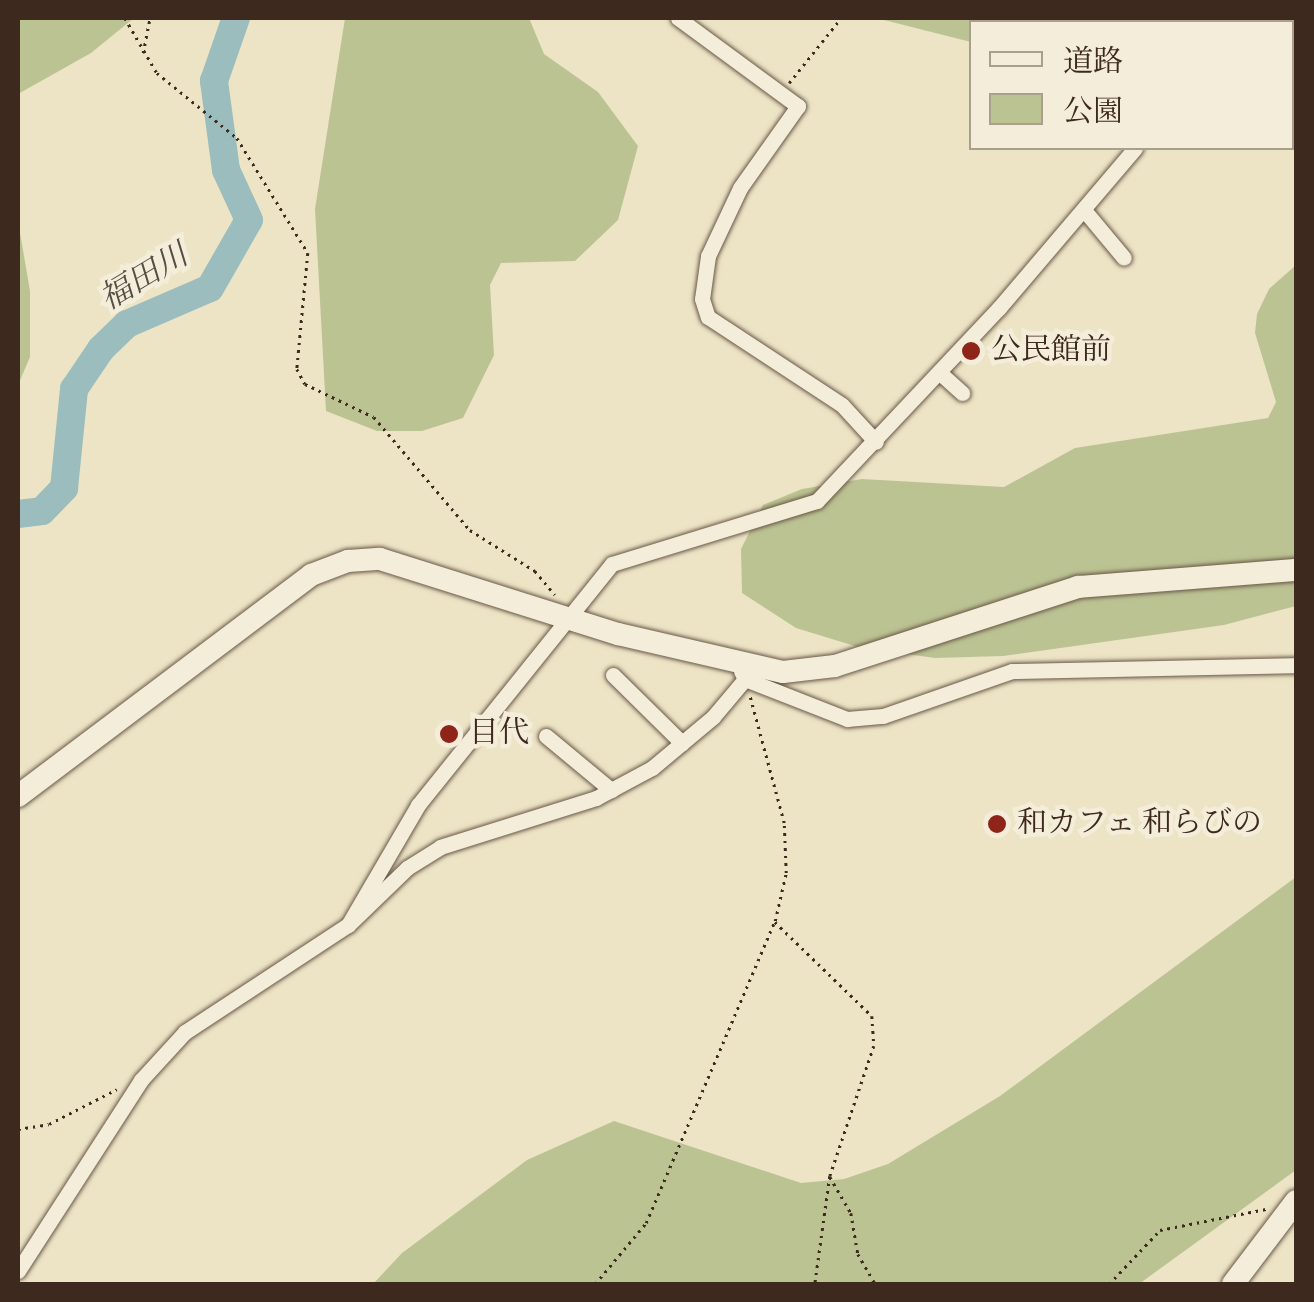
<!DOCTYPE html>
<html>
<head>
<meta charset="utf-8">
<style>
	body { margin:0 }
	#map { position:relative; width:1314px; height:1302px; overflow:hidden; background:#ede4c6; font-family:"IM FELL English","Noto Serif JP",serif }
	div>[style] { position:absolute }
	.green>* { inset:0; background:#bcc393 }
	.river>* { height:28px; margin:-14px; padding:0 14px; transform-origin:14px; border-radius:14px; background:#9bbdbd }
	.path>* { height:2.5px; margin-top:-1.25px; transform-origin:0; background:repeating-linear-gradient(90deg,#3d291d 0 2.5px,transparent 0 7.5px) }
	.roads { filter:drop-shadow(0 0 2px #695847) drop-shadow(0 0 2px #695847) }
	.street>* { height:15px; margin:-7.5px; padding:0 7.5px; transform-origin:7.5px; border-radius:7.5px; background:#f3edda }
	.secondary>* { height:22px; margin:-11px; padding:0 11px; transform-origin:11px; border-radius:11px; background:#f3edda }
	.dots>* { width:28px; height:28px; translate:-50% -50%; box-sizing:border-box; border:5px solid #f3edda; border-radius:50% }
	span { translate:-50% -50%; white-space:nowrap; text-align:center; line-height:1.15; -webkit-text-stroke:9px #f3edda; paint-order:stroke }
	.poi-label { font-size:30px; color:#3d291d }
	.left { translate:0 -50%; text-align:left }
	.water-label { font-size:32px; color:#544e45; font-style:italic }
	.frame { position:absolute; inset:0; border:20px solid #3d291d; pointer-events:none }
	.legend { position:absolute; left:969px; top:20px; width:325px; height:130px; box-sizing:border-box; background:#f3edda; border:2px solid #aa9f8e; margin:0; padding:12px 18px; list-style:none; font-size:30px; color:#3d291d }
	.legend li { display:flex; align-items:center; gap:20px; height:50px }
	.legend b { width:50px; border:2px solid #aa9f8e }
</style>
</head>
<body>
<div id="map">
	<div class="green">
		<i style="clip-path:polygon(18px 18px,134px 18px,91px 53px,18px 94px)"></i>
		<i style="clip-path:polygon(345px 18px,529px 18px,544px 54px,598px 92px,638px 146px,618px 220px,575px 261px,501px 263px,490px 285px,494px 355px,463px 418px,422px 431px,377px 431px,326px 411px,315px 209px)"></i>
		<i style="clip-path:polygon(876px 18px,1003px 18px,972px 22px,971px 42px)"></i>
		<i style="clip-path:polygon(18px 221px,30px 291px,30px 357px,18px 385px)"></i>
		<i style="clip-path:polygon(1296px 265px,1296px 606px,1224px 625px,1003px 656px,935px 658px,858px 647px,796px 628px,742px 593px,741px 549px,763px 505px,802px 489px,862px 479px,1004px 487px,1075px 448px,1268px 418px,1276px 402px,1255px 333px,1257px 314px,1269px 289px)"></i>
		<i style="clip-path:polygon(1296px 877px,1296px 1170px,1139px 1284px,373px 1284px,402px 1253px,527px 1160px,614px 1121px,801px 1183px,844px 1179px,888px 1164px,1000px 1096px)"></i>
	</div>
	<div class="river">
		<i style="left:18px;top:514px;width:24px;rotate:-7deg"></i>
		<i style="left:42px;top:511px;width:32px;rotate:-46deg"></i>
		<i style="left:64px;top:488px;width:100px;rotate:-84.2deg"></i>
		<i style="left:74px;top:389px;width:48px;rotate:-56deg"></i>
		<i style="left:101px;top:349px;width:36px;rotate:-44deg"></i>
		<i style="left:127px;top:324px;width:90px;rotate:-23.4deg"></i>
		<i style="left:210px;top:288px;width:78px;rotate:-60.2deg"></i>
		<i style="left:249px;top:220px;width:55px;rotate:-114.7deg"></i>
		<i style="left:226px;top:170px;width:90px;rotate:-97.7deg"></i>
		<i style="left:214px;top:81px;width:67px;rotate:-70.8deg"></i>
	</div>
	<div class="path">
		<i style="left:125px;top:18px;width:64px;rotate:59.8deg"></i>
		<i style="left:157px;top:73px;width:103px;rotate:39.1deg"></i>
		<i style="left:237px;top:138px;width:135px;rotate:58.3deg"></i>
		<i style="left:308px;top:253px;width:117px;rotate:95.4deg"></i>
		<i style="left:297px;top:369px;width:17px;rotate:62deg"></i>
		<i style="left:305px;top:384px;width:76px;rotate:25.6deg"></i>
		<i style="left:374px;top:417px;width:148px;rotate:49.7deg"></i>
		<i style="left:470px;top:530px;width:77px;rotate:32.2deg"></i>
		<i style="left:535px;top:571px;width:31px;rotate:50deg"></i>
		<i style="left:143px;top:53px;width:36px;rotate:-79deg"></i>
		<i style="left:789px;top:83px;width:83px;rotate:-51.3deg"></i>
		<i style="left:775px;top:922px;width:135px;rotate:44.1deg"></i>
		<i style="left:872px;top:1016px;width:30px;rotate:86deg"></i>
		<i style="left:874px;top:1046px;width:137px;rotate:108.7deg"></i>
		<i style="left:830px;top:1176px;width:109px;rotate:97.9deg"></i>
		<i style="left:18px;top:1129px;width:31px;rotate:-9deg"></i>
		<i style="left:49px;top:1124px;width:76px;rotate:-27.2deg"></i>
		<i style="left:830px;top:1177px;width:42px;rotate:59.7deg"></i>
		<i style="left:851px;top:1213px;width:42px;rotate:80.3deg"></i>
		<i style="left:858px;top:1254px;width:34px;rotate:60deg"></i>
		<i style="left:595px;top:1284px;width:80px;rotate:-50.1deg"></i>
		<i style="left:646px;top:1223px;width:328px;rotate:-66.9deg"></i>
		<i style="left:775px;top:921px;width:49px;rotate:-77.1deg"></i>
		<i style="left:786px;top:873px;width:50px;rotate:-92.3deg"></i>
		<i style="left:784px;top:823px;width:131px;rotate:-105.1deg"></i>
		<i style="left:1109px;top:1284px;width:74px;rotate:-46.6deg"></i>
		<i style="left:1160px;top:1230px;width:108px;rotate:-11.2deg"></i>
	</div>
	<div class="roads">
		<div class="street">
			<i style="left:678px;top:18px;width:149px;rotate:36.3deg"></i>
			<i style="left:798px;top:106px;width:100px;rotate:125.3deg"></i>
			<i style="left:740px;top:188px;width:75px;rotate:115.2deg"></i>
			<i style="left:708px;top:256px;width:43px;rotate:97.9deg"></i>
			<i style="left:702px;top:299px;width:19px;rotate:72deg"></i>
			<i style="left:708px;top:317px;width:160px;rotate:33.3deg"></i>
			<i style="left:842px;top:405px;width:50px;rotate:47.4deg"></i>
			<i style="left:1222px;top:22px;width:6px;rotate:-45deg"></i>
			<i style="left:1084px;top:210px;width:62px;rotate:50.2deg"></i>
			<i style="left:940px;top:373px;width:30px;rotate:42deg"></i>
			<i style="left:741px;top:671px;width:9px;rotate:63deg"></i>
			<i style="left:745px;top:679px;width:110px;rotate:21.4deg"></i>
			<i style="left:847px;top:719px;width:36px;rotate:-5deg"></i>
			<i style="left:883px;top:716px;width:137px;rotate:-19.2deg"></i>
			<i style="left:1012px;top:671px;width:284px;rotate:-1.2deg"></i>
			<i style="left:613px;top:675px;width:97px;rotate:44.6deg"></i>
			<i style="left:546px;top:736px;width:85px;rotate:39.7deg"></i>
			<i style="left:348px;top:925px;width:139px;rotate:-59.7deg"></i>
			<i style="left:418px;top:805px;width:309px;rotate:-51.2deg"></i>
			<i style="left:612px;top:564px;width:214px;rotate:-17.1deg"></i>
			<i style="left:817px;top:501px;width:265px;rotate:-46.7deg"></i>
			<i style="left:999px;top:308px;width:210px;rotate:-49.6deg"></i>
			<i style="left:18px;top:1271px;width:227px;rotate:-57.2deg"></i>
			<i style="left:141px;top:1080px;width:65px;rotate:-47.5deg"></i>
			<i style="left:185px;top:1032px;width:195px;rotate:-33.3deg"></i>
			<i style="left:348px;top:925px;width:82px;rotate:-44deg"></i>
			<i style="left:407px;top:868px;width:39px;rotate:-32deg"></i>
			<i style="left:440px;top:847px;width:164px;rotate:-17.4deg"></i>
			<i style="left:596px;top:798px;width:64px;rotate:-28.2deg"></i>
			<i style="left:652px;top:768px;width:80px;rotate:-39.9deg"></i>
			<i style="left:713px;top:717px;width:50px;rotate:-49.9deg"></i>
		</div>
		<div class="secondary">
			<i style="left:18px;top:796px;width:367px;rotate:-37deg"></i>
			<i style="left:311px;top:575px;width:40px;rotate:-21deg"></i>
			<i style="left:348px;top:561px;width:32px;rotate:-4deg"></i>
			<i style="left:380px;top:559px;width:250px;rotate:17.5deg"></i>
			<i style="left:618px;top:634px;width:169px;rotate:13deg"></i>
			<i style="left:783px;top:672px;width:52px;rotate:-6.6deg"></i>
			<i style="left:835px;top:666px;width:256px;rotate:-18deg"></i>
			<i style="left:1078px;top:587px;width:219px;rotate:-4.5deg"></i>
			<i style="left:1233px;top:1284px;width:104px;rotate:-52.8deg"></i>
		</div>
	</div>
	<div class="dots">
		<i style="left:971px;top:351px;background:#8f2418"></i>
		<i style="left:449px;top:734px;background:#8f2418"></i>
		<i style="left:997px;top:824px;background:#8f2418"></i>
	</div>
	<div class="poi-label">
		<span class="left" style="left:991px;top:351px">公民館前</span>
		<span class="left" style="left:469px;top:734px">目代</span>
		<span class="left" style="left:1017px;top:824px">和カフェ 和らびの</span>
	</div>
	<div class="water-label">
		<span style="left:145px;top:279px;rotate:-31deg">福田川</span>
	</div>
	<div class="frame"></div>
	<ul class="legend">
	<li><b style="height:12px;background:#f3edda"></b>道路</li>
	<li><b style="height:28px;background:#bcc393"></b>公園</li>
	</ul>
</div>
</body>
</html>
